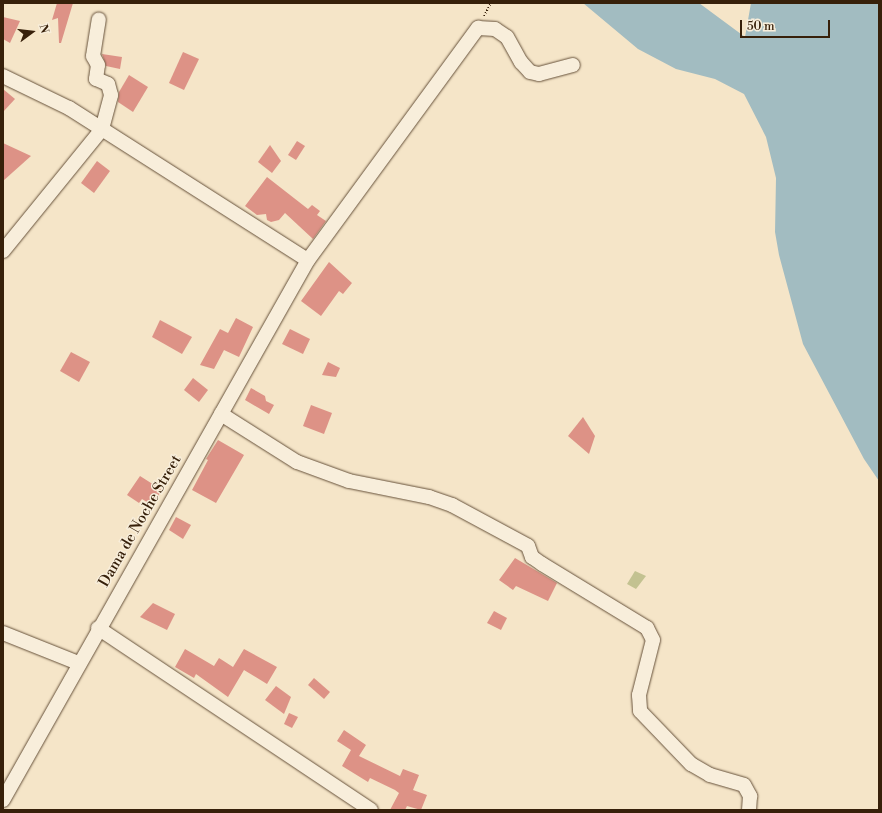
<!DOCTYPE html>
<html>
<head>
<meta charset="utf-8">
<style>
	body { margin:0 }
	#map { position:relative; width:882px; height:813px; overflow:hidden; background:#f5e5c8; font-family:"Libre Bodoni",serif }
	div>[style] { position:absolute }
	.green>* { inset:0; background:#c3c291 }
	.water>* { inset:0; background:#a2bcc1 }
	.building>* { inset:0; background:#dd9286 }
	.path>* { height:2px; margin-top:-1px; transform-origin:0; background:repeating-linear-gradient(90deg,#37200a 0 1px,transparent 0 3px) }
	.roads { filter:drop-shadow(0 0 1px #66513a) drop-shadow(0 0 1px #66513a) }
	.minor>* { height:14px; margin:-7px; padding:0 7px; transform-origin:7px; border-radius:7px; background:#f8eedb }
	span { translate:-50% -50%; white-space:nowrap; text-align:center; line-height:1.15; -webkit-text-stroke:3px #f8eedb; paint-order:stroke }
	.street-label { font-size:15px; color:#37200a }
	.frame { position:absolute; inset:0; border:4px solid #37200a; pointer-events:none }
	.north { position:absolute; left:12px; top:12px; width:40px; height:40px; -webkit-text-stroke:3px #f8eedb; paint-order:stroke; rotate:75deg; font-size:11px; font-weight:700; line-height:16px; text-align:center; color:#37200a }
	.north::after { content:''; display:block; margin:auto; width:14px; height:18px; background:#37200a; clip-path:polygon(50% 0,100% 100%,50% 72%,0 100%) }
	.scale { position:absolute; left:740px; top:20px; width:90px; height:18px; box-sizing:border-box; border:2px solid #37200a; border-top:0; padding-left:5px; font-size:12px; line-height:14px; white-space:nowrap; color:#37200a; -webkit-text-stroke:3px #f8eedb; paint-order:stroke }
</style>
</head>
<body>
<div id="map">
	<div class="green">
		<i style="clip-path:polygon(635px 571px,646px 576px,636px 589px,627px 584px)"></i>
	</div>
	<div class="water">
		<i style="clip-path:polygon(583px 3px,699px 3px,745px 37px,751px 3px,879px 3px,879px 481px,864px 459px,803px 344px,779px 255px,775px 232px,776px 178px,766px 137px,744px 94px,715px 79px,676px 69px,638px 49px)"></i>
	</div>
	<div class="building">
		<i style="clip-path:polygon(57px 3px,73px 3px,61px 43px,59px 43px,58px 18px,52px 20px)"></i>
		<i style="clip-path:polygon(3px 17px,20px 21px,10px 43px,3px 39px)"></i>
		<i style="clip-path:polygon(183px 52px,199px 59px,184px 90px,169px 83px)"></i>
		<i style="clip-path:polygon(102px 54px,122px 57px,120px 69px,106px 66px)"></i>
		<i style="clip-path:polygon(129px 75px,148px 87px,133px 112px,118px 102px,119px 92px)"></i>
		<i style="clip-path:polygon(3px 89px,15px 99px,3px 112px)"></i>
		<i style="clip-path:polygon(297px 141px,305px 146px,296px 160px,288px 155px)"></i>
		<i style="clip-path:polygon(3px 143px,31px 156px,3px 181px)"></i>
		<i style="clip-path:polygon(270px 145px,281px 161px,272px 173px,258px 162px)"></i>
		<i style="clip-path:polygon(97px 161px,110px 171px,94px 193px,81px 183px)"></i>
		<i style="clip-path:polygon(267px 177px,308px 209px,312px 205px,320px 211px,317px 215px,326px 221px,313px 239px,285px 213px,279px 220px,271px 222px,267px 220px,266px 214px,257px 215px,245px 206px)"></i>
		<i style="clip-path:polygon(329px 262px,352px 283px,343px 294px,339px 291px,321px 316px,301px 301px)"></i>
		<i style="clip-path:polygon(236px 318px,253px 327px,239px 357px,224px 350px,214px 369px,200px 365px,220px 329px,228px 333px)"></i>
		<i style="clip-path:polygon(160px 320px,192px 337px,182px 354px,152px 337px)"></i>
		<i style="clip-path:polygon(290px 329px,310px 339px,303px 354px,282px 344px)"></i>
		<i style="clip-path:polygon(71px 352px,90px 362px,79px 382px,60px 371px)"></i>
		<i style="clip-path:polygon(328px 362px,340px 368px,336px 377px,322px 375px)"></i>
		<i style="clip-path:polygon(193px 378px,208px 390px,199px 402px,184px 390px)"></i>
		<i style="clip-path:polygon(251px 388px,265px 396px,266px 401px,274px 405px,269px 414px,245px 400px)"></i>
		<i style="clip-path:polygon(311px 405px,332px 413px,324px 434px,303px 426px)"></i>
		<i style="clip-path:polygon(583px 417px,595px 436px,589px 454px,568px 436px)"></i>
		<i style="clip-path:polygon(218px 440px,244px 455px,216px 503px,192px 490px,208px 460px,206px 459px)"></i>
		<i style="clip-path:polygon(140px 476px,162px 490px,152px 505px,142px 499px,139px 503px,127px 495px)"></i>
		<i style="clip-path:polygon(176px 517px,191px 525px,183px 539px,169px 530px)"></i>
		<i style="clip-path:polygon(515px 558px,557px 583px,548px 601px,516px 586px,513px 590px,499px 580px)"></i>
		<i style="clip-path:polygon(153px 603px,175px 614px,167px 630px,140px 617px)"></i>
		<i style="clip-path:polygon(494px 611px,507px 618px,501px 630px,487px 623px)"></i>
		<i style="clip-path:polygon(185px 649px,214px 666px,219px 658px,233px 667px,244px 649px,277px 667px,267px 684px,244px 670px,228px 697px,196px 674px,194px 678px,175px 667px)"></i>
		<i style="clip-path:polygon(314px 678px,330px 692px,324px 699px,308px 685px)"></i>
		<i style="clip-path:polygon(276px 686px,291px 697px,284px 714px,265px 700px)"></i>
		<i style="clip-path:polygon(289px 713px,298px 717px,292px 728px,284px 724px)"></i>
		<i style="clip-path:polygon(344px 730px,366px 745px,359px 756px,400px 776px,403px 769px,419px 775px,413px 790px,427px 795px,421px 810px,407px 806px,405px 810px,390px 810px,399px 793px,395px 790px,370px 778px,368px 782px,342px 766px,351px 750px,337px 741px)"></i>
	</div>
	<div class="path">
		<i style="left:484px;top:16px;width:15px;rotate:-62deg"></i>
	</div>
	<div class="roads">
		<div class="minor">
			<i style="left:3px;top:76px;width:73px;rotate:25.9deg"></i>
			<i style="left:69px;top:108px;width:283px;rotate:32.5deg"></i>
			<i style="left:3px;top:251px;width:157px;rotate:-50.9deg"></i>
			<i style="left:102px;top:129px;width:35px;rotate:-75deg"></i>
			<i style="left:111px;top:95px;width:11px;rotate:-105deg"></i>
			<i style="left:108px;top:84px;width:13px;rotate:-157deg"></i>
			<i style="left:96px;top:79px;width:14px;rotate:-82deg"></i>
			<i style="left:98px;top:65px;width:10px;rotate:-119deg"></i>
			<i style="left:93px;top:56px;width:37px;rotate:-81deg"></i>
			<i style="left:221px;top:414px;width:90px;rotate:32.3deg"></i>
			<i style="left:297px;top:462px;width:55px;rotate:20.1deg"></i>
			<i style="left:349px;top:481px;width:82px;rotate:11.3deg"></i>
			<i style="left:429px;top:497px;width:24px;rotate:19deg"></i>
			<i style="left:452px;top:505px;width:86px;rotate:28.3deg"></i>
			<i style="left:528px;top:546px;width:12px;rotate:70deg"></i>
			<i style="left:532px;top:557px;width:12px;rotate:35deg"></i>
			<i style="left:542px;top:564px;width:123px;rotate:31.4deg"></i>
			<i style="left:647px;top:628px;width:13px;rotate:63deg"></i>
			<i style="left:653px;top:640px;width:57px;rotate:104.3deg"></i>
			<i style="left:639px;top:695px;width:16px;rotate:86deg"></i>
			<i style="left:640px;top:711px;width:74px;rotate:46.1deg"></i>
			<i style="left:691px;top:764px;width:22px;rotate:30deg"></i>
			<i style="left:710px;top:775px;width:35px;rotate:16deg"></i>
			<i style="left:744px;top:785px;width:13px;rotate:61deg"></i>
			<i style="left:750px;top:796px;width:14px;rotate:94deg"></i>
			<i style="left:98px;top:628px;width:328px;rotate:33.7deg"></i>
			<i style="left:3px;top:633px;width:81px;rotate:21.8deg"></i>
			<i style="left:3px;top:800px;width:620px;rotate:-60.54deg"></i>
			<i style="left:308px;top:260px;width:288px;rotate:-53.8deg"></i>
			<i style="left:478px;top:28px;width:17px;rotate:3deg"></i>
			<i style="left:495px;top:29px;width:14px;rotate:34deg"></i>
			<i style="left:507px;top:37px;width:29px;rotate:61deg"></i>
			<i style="left:521px;top:62px;width:13px;rotate:48deg"></i>
			<i style="left:530px;top:72px;width:9px;rotate:13deg"></i>
			<i style="left:539px;top:74px;width:35px;rotate:-15deg"></i>
		</div>
	</div>
	<div class="street-label">
		<span style="left:140px;top:521px;rotate:-60deg">Dama de Noche Street</span>
	</div>
	<div class="frame"></div>
	<div class="north">N</div>
	<div class="scale">50 m</div>
</div>
</body>
</html>
